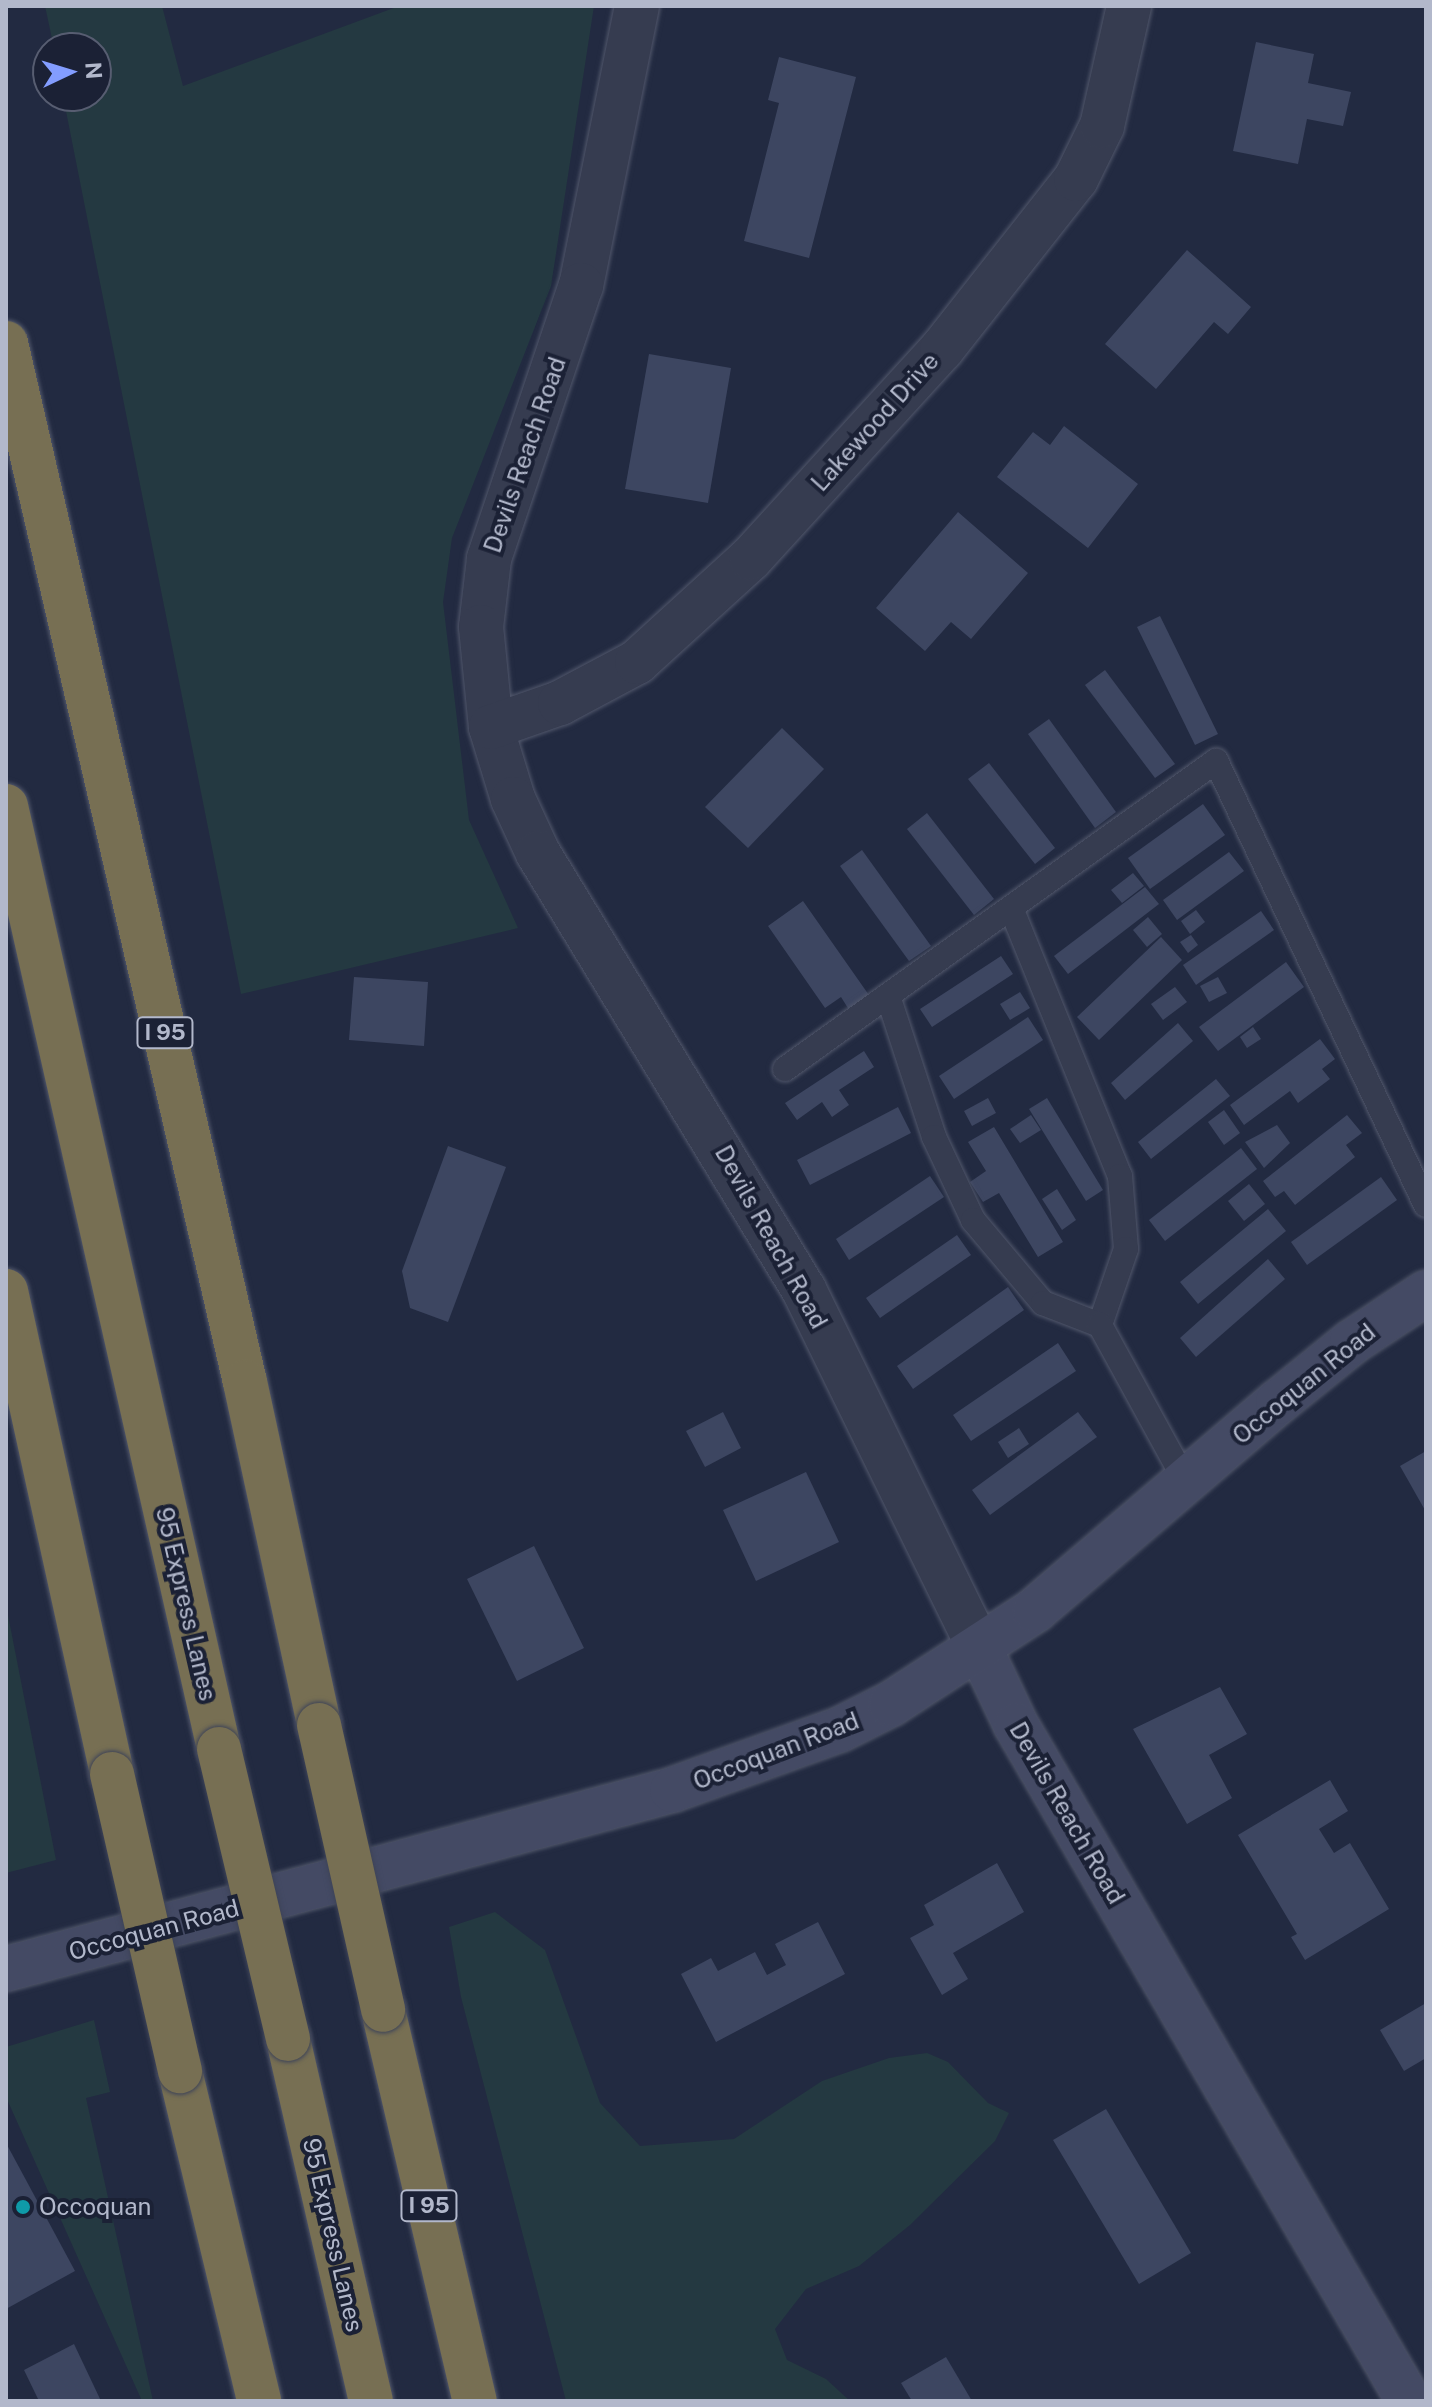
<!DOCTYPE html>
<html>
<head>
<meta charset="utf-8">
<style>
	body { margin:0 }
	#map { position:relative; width:1432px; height:2407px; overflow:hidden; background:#222a41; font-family:"Public Sans",sans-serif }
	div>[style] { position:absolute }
	.green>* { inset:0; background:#243941 }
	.building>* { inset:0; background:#3d4661 }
	.roads { filter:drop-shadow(0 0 2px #51576b) drop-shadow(0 0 2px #51576b) }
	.lane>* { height:24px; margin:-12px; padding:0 12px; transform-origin:12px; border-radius:12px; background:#363c50 }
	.street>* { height:44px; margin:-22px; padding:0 22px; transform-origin:22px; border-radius:22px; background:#363c50 }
	.secondary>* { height:44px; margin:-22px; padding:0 22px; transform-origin:22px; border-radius:22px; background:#444a64 }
	.highway>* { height:44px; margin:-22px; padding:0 22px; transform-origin:22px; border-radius:22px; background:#776f53 }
	.bridges { filter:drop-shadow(0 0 2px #3e4458) drop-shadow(0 0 2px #3e4458) }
	.highway-bridge>* { height:44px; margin:-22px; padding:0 22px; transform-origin:22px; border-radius:22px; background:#776f53 }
	.dots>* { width:22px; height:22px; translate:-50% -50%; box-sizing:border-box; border:4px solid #1b2135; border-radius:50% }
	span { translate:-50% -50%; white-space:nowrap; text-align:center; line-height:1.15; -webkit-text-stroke:8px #1b2135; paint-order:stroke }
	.shield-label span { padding:2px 6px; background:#1b2135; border:2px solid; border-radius:6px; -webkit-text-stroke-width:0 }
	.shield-label { font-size:22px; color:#b2b8cb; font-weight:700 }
	.street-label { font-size:24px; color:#b2b8cb }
	.poi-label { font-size:24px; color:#b2b8cb }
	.left { translate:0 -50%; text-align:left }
	.frame { position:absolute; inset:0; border:8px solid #b2b8cb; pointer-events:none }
	.north { position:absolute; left:32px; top:32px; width:80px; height:80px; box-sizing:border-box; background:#1b2135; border:2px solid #575d71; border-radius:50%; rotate:86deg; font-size:22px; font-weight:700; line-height:32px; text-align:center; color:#b2b8cb }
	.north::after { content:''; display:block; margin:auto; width:28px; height:36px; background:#839dff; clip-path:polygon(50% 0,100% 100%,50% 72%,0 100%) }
</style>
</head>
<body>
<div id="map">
	<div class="green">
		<i style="clip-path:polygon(45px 6px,162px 6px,183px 86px,399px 6px,594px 6px,551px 286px,452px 538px,443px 602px,469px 820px,518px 928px,241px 994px,63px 96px,96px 96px,96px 48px,54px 48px)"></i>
		<i style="clip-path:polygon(6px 1605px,56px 1860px,6px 1873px)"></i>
		<i style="clip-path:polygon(495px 1912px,545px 1950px,600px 2103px,640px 2146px,734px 2139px,822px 2081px,889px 2058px,927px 2053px,948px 2062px,988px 2103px,1009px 2113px,995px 2141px,910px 2225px,859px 2266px,806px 2289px,775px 2329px,787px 2360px,826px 2379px,850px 2401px,566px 2401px,461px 1997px,449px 1927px)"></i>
		<i style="clip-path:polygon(94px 2020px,110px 2092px,86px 2098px,153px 2401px,142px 2401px,6px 2097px,6px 2047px)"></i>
	</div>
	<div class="building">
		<i style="clip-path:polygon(1256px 42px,1314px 54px,1308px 83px,1351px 92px,1343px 126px,1307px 119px,1298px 164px,1233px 151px)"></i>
		<i style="clip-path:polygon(779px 57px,856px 77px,809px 258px,744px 241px,779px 103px,768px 100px)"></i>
		<i style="clip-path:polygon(1187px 250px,1251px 307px,1228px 334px,1214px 322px,1156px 389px,1105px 344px)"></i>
		<i style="clip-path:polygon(649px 354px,731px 368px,708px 503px,625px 489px)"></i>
		<i style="clip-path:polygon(1064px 426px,1138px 484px,1088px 548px,997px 477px,1033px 432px,1050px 445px)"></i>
		<i style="clip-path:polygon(958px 512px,1028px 573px,971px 639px,951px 622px,925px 651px,876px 608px)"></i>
		<i style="clip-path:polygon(1160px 616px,1218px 734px,1195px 745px,1137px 627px)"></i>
		<i style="clip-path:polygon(1105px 670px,1175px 764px,1155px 778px,1085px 685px)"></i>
		<i style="clip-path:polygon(1049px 719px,1116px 812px,1095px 828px,1028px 734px)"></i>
		<i style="clip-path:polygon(782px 728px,824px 769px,748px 848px,705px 807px)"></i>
		<i style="clip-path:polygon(989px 763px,1055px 848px,1035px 864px,968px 779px)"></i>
		<i style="clip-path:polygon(1203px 804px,1225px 835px,1150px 889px,1128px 858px)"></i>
		<i style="clip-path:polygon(927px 813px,994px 899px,974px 915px,907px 829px)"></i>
		<i style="clip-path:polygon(862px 850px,931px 946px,909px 961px,840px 866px)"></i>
		<i style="clip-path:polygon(1229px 852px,1244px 871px,1177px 920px,1163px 900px)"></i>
		<i style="clip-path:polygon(1133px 873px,1144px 886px,1122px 903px,1111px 890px)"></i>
		<i style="clip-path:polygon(1145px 887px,1159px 904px,1068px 974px,1054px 956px)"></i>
		<i style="clip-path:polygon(803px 901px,871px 998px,851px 1013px,841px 997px,825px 1008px,768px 926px)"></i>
		<i style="clip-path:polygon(1196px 910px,1205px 922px,1190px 934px,1181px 921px)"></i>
		<i style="clip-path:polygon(1261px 911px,1274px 930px,1196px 985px,1183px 965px)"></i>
		<i style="clip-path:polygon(1148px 917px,1162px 934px,1147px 947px,1133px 930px)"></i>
		<i style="clip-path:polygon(1191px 935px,1198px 945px,1188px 953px,1180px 942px)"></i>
		<i style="clip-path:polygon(1161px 937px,1182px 960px,1099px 1040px,1077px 1017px)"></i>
		<i style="clip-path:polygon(1001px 956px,1013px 974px,932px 1027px,920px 1009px)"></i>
		<i style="clip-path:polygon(1286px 962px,1304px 987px,1218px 1051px,1199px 1027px)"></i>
		<i style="clip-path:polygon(354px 977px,428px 982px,424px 1046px,349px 1040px)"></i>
		<i style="clip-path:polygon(1218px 977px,1227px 993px,1209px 1002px,1200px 986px)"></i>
		<i style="clip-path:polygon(1175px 987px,1187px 1002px,1163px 1020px,1151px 1004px)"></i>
		<i style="clip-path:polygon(1020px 992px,1030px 1008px,1010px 1020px,1000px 1004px)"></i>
		<i style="clip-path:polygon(1028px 1017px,1043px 1040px,954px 1099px,939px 1076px)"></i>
		<i style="clip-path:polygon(1178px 1023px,1193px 1041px,1125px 1100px,1111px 1083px)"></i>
		<i style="clip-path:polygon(1253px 1027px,1261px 1039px,1247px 1048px,1240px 1037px)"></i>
		<i style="clip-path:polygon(1320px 1039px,1335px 1059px,1322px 1069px,1330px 1079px,1298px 1103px,1290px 1091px,1244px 1125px,1230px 1105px)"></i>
		<i style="clip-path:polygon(864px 1051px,874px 1067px,839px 1090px,849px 1105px,832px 1117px,822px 1102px,797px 1120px,785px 1103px)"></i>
		<i style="clip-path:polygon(1216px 1079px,1230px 1096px,1151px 1159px,1138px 1142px)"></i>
		<i style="clip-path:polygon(988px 1098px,996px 1113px,972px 1126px,964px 1111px)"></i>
		<i style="clip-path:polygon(1047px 1098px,1103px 1190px,1086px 1201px,1029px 1109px)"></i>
		<i style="clip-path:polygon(898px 1107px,911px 1133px,810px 1185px,797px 1160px)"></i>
		<i style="clip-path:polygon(1224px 1110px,1240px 1133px,1224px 1145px,1208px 1122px)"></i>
		<i style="clip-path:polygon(1031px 1115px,1041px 1130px,1020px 1143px,1010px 1129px)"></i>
		<i style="clip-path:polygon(1347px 1115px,1362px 1133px,1346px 1145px,1355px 1157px,1295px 1205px,1284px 1191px,1275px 1197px,1263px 1181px)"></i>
		<i style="clip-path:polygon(1277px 1125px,1290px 1143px,1264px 1168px,1245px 1142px)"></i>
		<i style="clip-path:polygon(994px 1127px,1063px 1242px,1038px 1257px,999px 1193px,983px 1202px,970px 1182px,986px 1171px,968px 1142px)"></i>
		<i style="clip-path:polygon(448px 1146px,506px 1167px,448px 1322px,410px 1308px,402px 1271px)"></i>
		<i style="clip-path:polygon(1241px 1148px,1257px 1169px,1165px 1241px,1149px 1220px)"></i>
		<i style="clip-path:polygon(930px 1176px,944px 1197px,849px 1260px,836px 1239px)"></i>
		<i style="clip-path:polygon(1381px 1177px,1397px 1200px,1307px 1265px,1291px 1242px)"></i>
		<i style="clip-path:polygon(1249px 1184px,1265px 1204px,1244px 1221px,1228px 1201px)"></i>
		<i style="clip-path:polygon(1057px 1189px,1076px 1220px,1062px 1230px,1042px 1199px)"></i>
		<i style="clip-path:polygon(1268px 1209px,1286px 1231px,1198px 1304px,1180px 1282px)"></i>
		<i style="clip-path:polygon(957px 1235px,971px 1255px,880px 1318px,866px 1298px)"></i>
		<i style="clip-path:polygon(1268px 1259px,1285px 1279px,1196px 1357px,1180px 1338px)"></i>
		<i style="clip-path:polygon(1008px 1287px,1024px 1310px,913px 1389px,897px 1366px)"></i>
		<i style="clip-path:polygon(1058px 1343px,1076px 1371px,971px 1441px,953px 1415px)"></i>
		<i style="clip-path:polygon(723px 1412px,741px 1448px,705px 1467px,686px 1431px)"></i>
		<i style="clip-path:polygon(1078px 1412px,1097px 1437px,990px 1515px,972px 1490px)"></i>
		<i style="clip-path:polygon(1019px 1428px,1029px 1444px,1008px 1458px,998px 1442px)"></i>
		<i style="clip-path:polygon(1426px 1451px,1426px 1512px,1400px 1466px)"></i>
		<i style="clip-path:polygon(806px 1472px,839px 1542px,756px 1581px,723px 1510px)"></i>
		<i style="clip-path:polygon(534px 1546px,584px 1648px,517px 1681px,467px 1579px)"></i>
		<i style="clip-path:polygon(1220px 1687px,1247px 1734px,1209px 1755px,1232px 1798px,1187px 1824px,1133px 1729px)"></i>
		<i style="clip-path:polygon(1330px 1780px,1348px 1811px,1319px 1829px,1334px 1853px,1350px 1843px,1389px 1909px,1305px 1960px,1291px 1937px,1297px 1934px,1238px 1835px)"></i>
		<i style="clip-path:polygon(997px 1863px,1024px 1912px,953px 1953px,968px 1979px,942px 1995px,910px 1938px,934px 1925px,924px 1905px)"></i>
		<i style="clip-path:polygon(818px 1922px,845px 1974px,716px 2042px,681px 1974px,711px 1958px,718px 1971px,755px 1952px,767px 1975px,786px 1965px,775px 1944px)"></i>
		<i style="clip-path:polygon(1426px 2003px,1426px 2058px,1404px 2071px,1380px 2030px)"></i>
		<i style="clip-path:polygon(1106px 2109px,1191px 2253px,1139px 2284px,1053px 2140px)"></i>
		<i style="clip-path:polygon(6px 2143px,75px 2271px,6px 2309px)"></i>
		<i style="clip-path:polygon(74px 2344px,101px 2401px,39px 2401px,24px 2370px)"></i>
		<i style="clip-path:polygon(946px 2357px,972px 2401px,912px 2401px,901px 2383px)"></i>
	</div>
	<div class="roads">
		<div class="lane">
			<i style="left:1011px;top:908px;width:289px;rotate:67.9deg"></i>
			<i style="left:1120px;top:1176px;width:73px;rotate:85.3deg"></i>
			<i style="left:1126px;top:1249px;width:80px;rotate:108.9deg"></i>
			<i style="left:888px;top:996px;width:148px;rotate:71.9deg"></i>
			<i style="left:934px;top:1137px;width:92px;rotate:64.8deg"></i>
			<i style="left:973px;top:1220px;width:109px;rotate:49.9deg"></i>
			<i style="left:1043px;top:1303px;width:61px;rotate:21.1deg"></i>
			<i style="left:1100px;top:1325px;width:179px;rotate:61.3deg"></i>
			<i style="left:785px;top:1069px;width:530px;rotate:-35.55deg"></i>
			<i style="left:1216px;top:761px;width:491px;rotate:64.7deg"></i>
		</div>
		<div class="street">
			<i style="left:637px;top:6px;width:285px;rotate:101.3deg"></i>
			<i style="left:581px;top:285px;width:289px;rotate:108.6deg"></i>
			<i style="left:489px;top:559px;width:68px;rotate:96.7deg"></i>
			<i style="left:481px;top:627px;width:100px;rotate:84.3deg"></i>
			<i style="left:491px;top:727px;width:75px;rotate:73deg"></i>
			<i style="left:513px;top:799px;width:60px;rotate:65.2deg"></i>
			<i style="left:538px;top:853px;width:512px;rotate:58.67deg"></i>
			<i style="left:804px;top:1290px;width:400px;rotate:63.9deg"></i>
			<i style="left:491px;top:727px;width:73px;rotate:-19.2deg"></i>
			<i style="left:560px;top:703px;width:87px;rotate:-28deg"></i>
			<i style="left:637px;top:662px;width:154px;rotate:-42.4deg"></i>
			<i style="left:751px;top:558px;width:283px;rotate:-47.6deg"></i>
			<i style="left:942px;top:349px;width:216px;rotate:-51.8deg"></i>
			<i style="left:1076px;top:179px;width:59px;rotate:-63.9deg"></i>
			<i style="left:1102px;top:126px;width:123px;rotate:-77.3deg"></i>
		</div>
		<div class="secondary">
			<i style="left:980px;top:1649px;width:84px;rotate:64.7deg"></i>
			<i style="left:1016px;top:1725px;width:782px;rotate:59.83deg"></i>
			<i style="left:6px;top:1969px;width:690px;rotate:-15.04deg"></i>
			<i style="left:672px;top:1790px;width:177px;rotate:-19.8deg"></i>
			<i style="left:839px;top:1730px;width:58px;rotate:-26.6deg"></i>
			<i style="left:891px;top:1704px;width:172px;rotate:-33.1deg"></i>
			<i style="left:1035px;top:1610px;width:320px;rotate:-40.6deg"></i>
			<i style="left:1278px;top:1402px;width:95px;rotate:-39deg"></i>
			<i style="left:1352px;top:1342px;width:89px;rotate:-33.5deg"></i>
		</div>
		<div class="highway">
			<i style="left:6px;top:343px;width:1066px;rotate:77.05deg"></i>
			<i style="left:245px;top:1382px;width:351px;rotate:77.8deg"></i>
			<i style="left:6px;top:806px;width:967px;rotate:77.27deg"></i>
			<i style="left:6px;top:1291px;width:494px;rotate:77.6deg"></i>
			<i style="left:383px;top:2010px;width:402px;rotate:76.8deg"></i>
			<i style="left:288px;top:2039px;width:371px;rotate:77.1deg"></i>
			<i style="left:180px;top:2071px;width:339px;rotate:76.5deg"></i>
		</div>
	</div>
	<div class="bridges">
		<div class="highway-bridge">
			<i style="left:319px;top:1725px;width:292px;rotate:77.3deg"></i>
			<i style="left:219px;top:1749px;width:298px;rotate:76.6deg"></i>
			<i style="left:112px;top:1774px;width:305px;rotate:77.1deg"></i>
		</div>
	</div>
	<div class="dots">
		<i style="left:23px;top:2207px;background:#0f9aa8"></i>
	</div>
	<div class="shield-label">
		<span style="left:165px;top:1033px">I 95</span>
		<span style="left:429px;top:2206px">I 95</span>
	</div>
	<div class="street-label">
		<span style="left:875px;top:422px;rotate:-48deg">Lakewood Drive</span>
		<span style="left:525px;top:455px;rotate:-71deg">Devils Reach Road</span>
		<span style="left:771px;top:1237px;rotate:61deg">Devils Reach Road</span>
		<span style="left:1304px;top:1384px;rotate:-39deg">Occoquan Road</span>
		<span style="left:186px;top:1604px;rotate:77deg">95 Express Lanes</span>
		<span style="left:776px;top:1751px;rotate:-21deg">Occoquan Road</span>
		<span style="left:1067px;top:1813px;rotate:60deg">Devils Reach Road</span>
		<span style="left:154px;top:1930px;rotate:-15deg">Occoquan Road</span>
		<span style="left:333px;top:2235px;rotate:77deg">95 Express Lanes</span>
	</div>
	<div class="poi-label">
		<span class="left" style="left:39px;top:2207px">Occoquan</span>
	</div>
	<div class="frame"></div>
	<div class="north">N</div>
</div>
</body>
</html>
